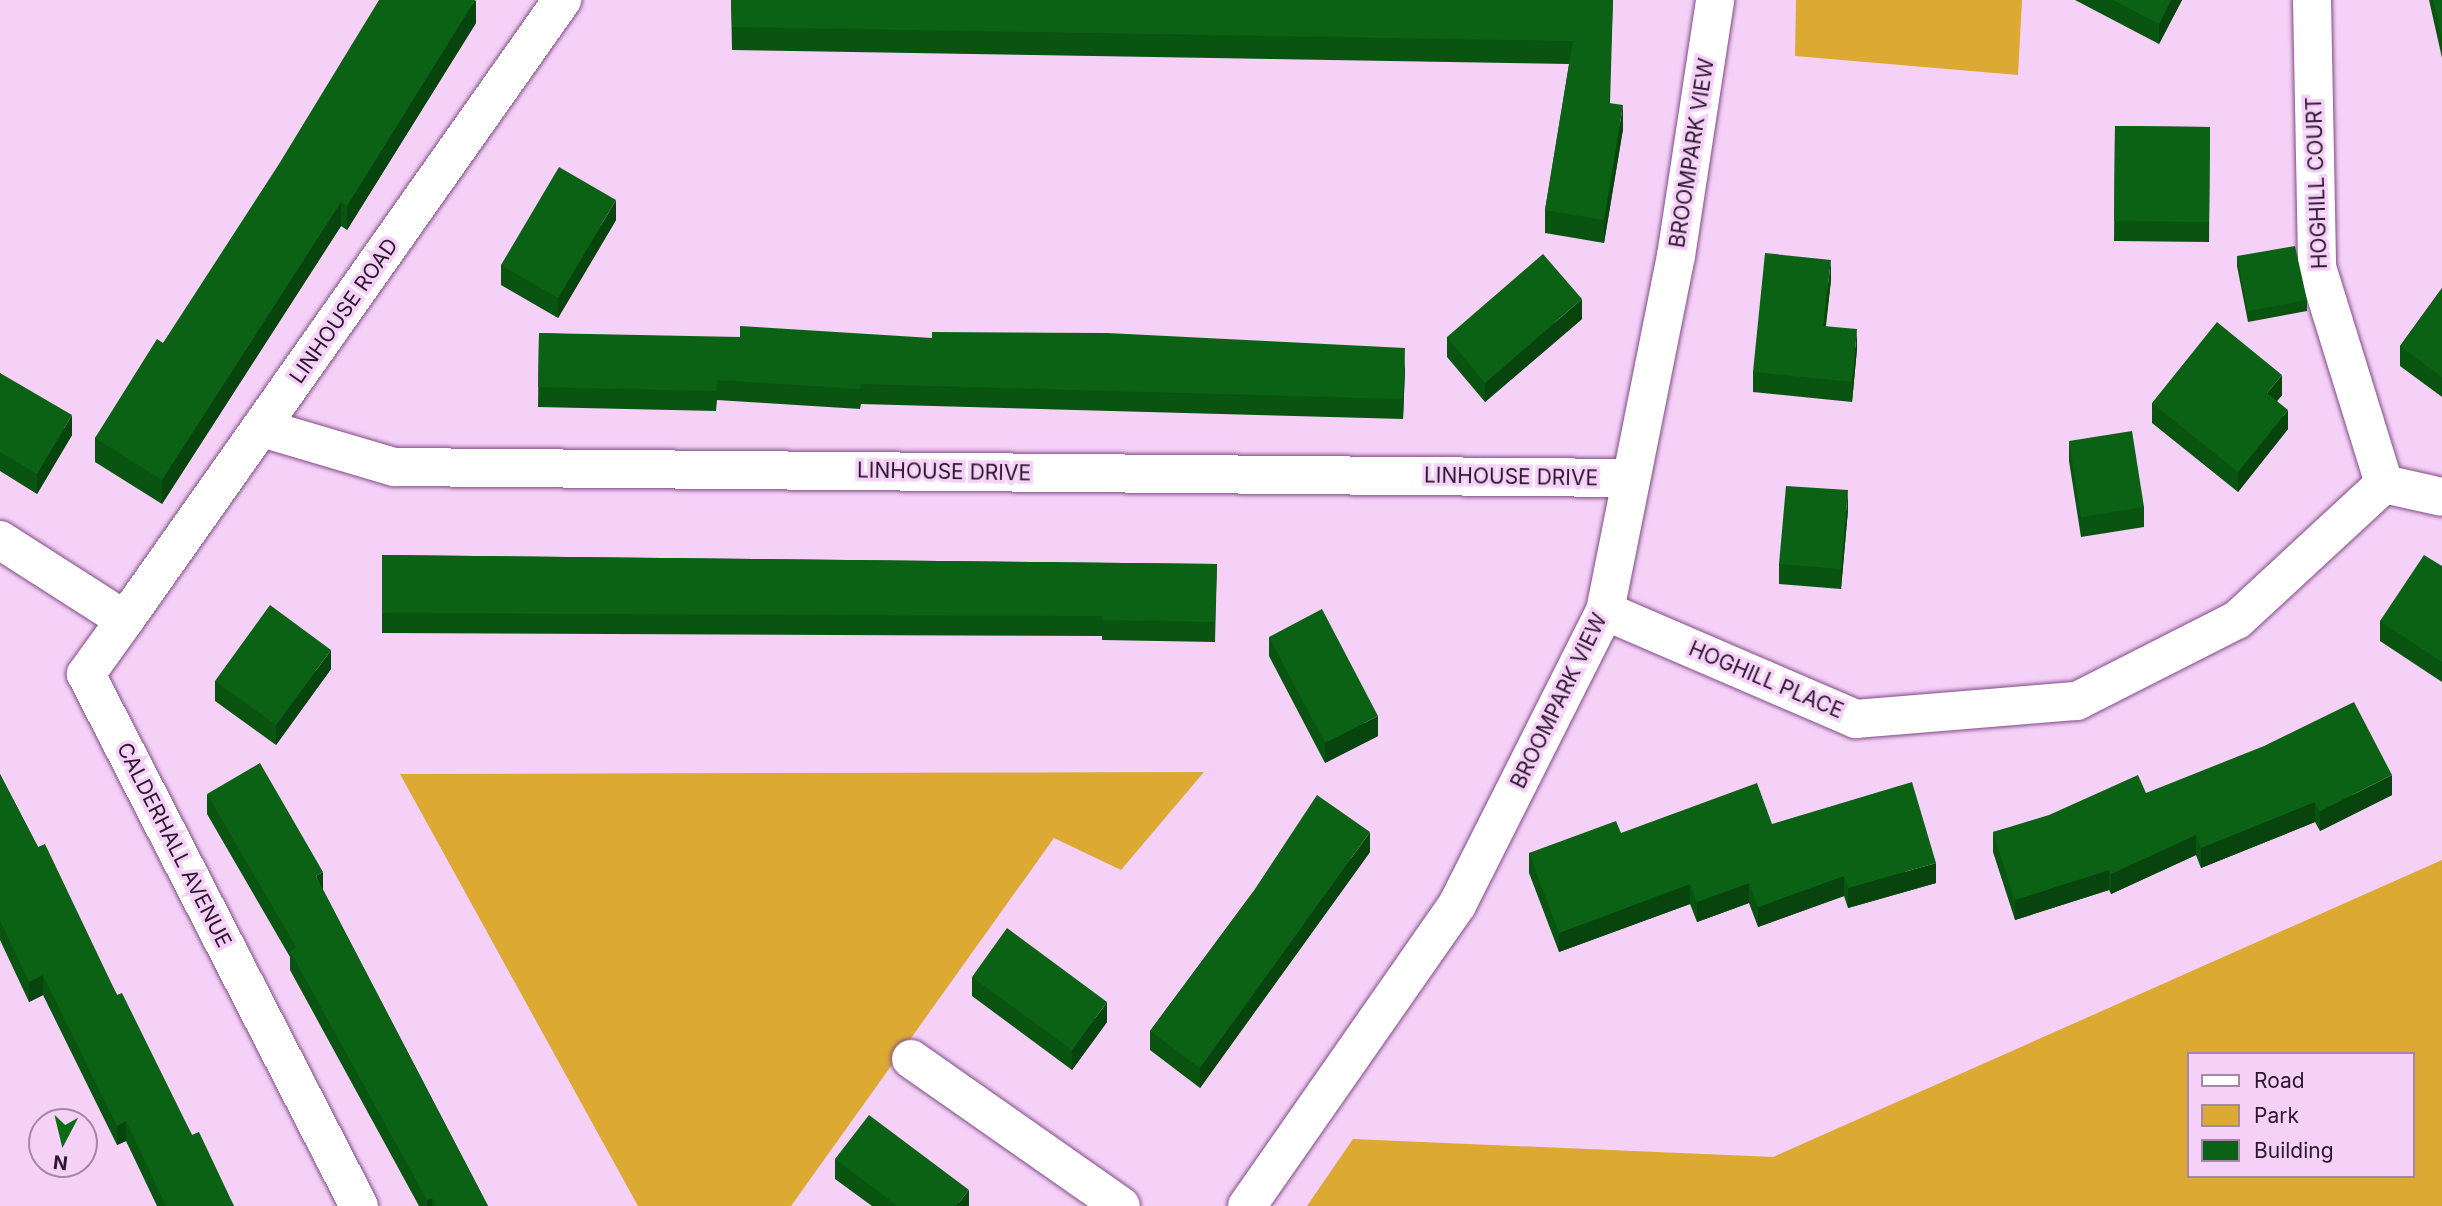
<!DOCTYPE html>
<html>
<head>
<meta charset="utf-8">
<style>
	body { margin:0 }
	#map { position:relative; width:2442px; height:1206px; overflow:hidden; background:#f5d1f8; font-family:Inter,sans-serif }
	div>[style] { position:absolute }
	.green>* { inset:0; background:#dca933 }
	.roads { filter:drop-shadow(0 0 2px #814b86) drop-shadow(0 0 2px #814b86) }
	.street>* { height:38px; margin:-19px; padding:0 19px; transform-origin:19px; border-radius:19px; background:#fff }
	.wall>* { inset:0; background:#0a5411 }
	.shaded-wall>* { inset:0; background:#08450e }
	.building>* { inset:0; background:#0c6214 }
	span { translate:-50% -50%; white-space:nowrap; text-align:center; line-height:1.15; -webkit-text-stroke:7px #f5d1f8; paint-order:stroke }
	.street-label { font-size:21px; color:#2c162e }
	.legend { position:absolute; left:2187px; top:1052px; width:228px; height:126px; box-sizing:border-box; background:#f5d1f8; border:2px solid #a586a7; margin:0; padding:9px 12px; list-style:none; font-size:21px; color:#2c162e }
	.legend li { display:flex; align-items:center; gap:14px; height:35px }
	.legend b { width:35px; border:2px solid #a586a7 }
	.north { position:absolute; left:28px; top:1108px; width:70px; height:70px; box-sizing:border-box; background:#f5d1f8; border:2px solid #a586a7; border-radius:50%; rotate:187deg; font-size:19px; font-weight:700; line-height:28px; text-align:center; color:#2c162e }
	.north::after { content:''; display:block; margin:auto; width:24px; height:32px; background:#0b6a14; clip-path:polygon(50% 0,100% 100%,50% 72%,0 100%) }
</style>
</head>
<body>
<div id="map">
	<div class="green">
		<i style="clip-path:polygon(1796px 0,2022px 0,2018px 75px,1795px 56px)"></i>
		<i style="clip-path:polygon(1204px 772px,1121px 870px,1054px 838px,791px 1206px,638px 1206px,400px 774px)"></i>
		<i style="clip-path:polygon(evenodd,2442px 860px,2442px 1206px,1307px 1206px,1353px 1139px,1773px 1157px,2442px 860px,2188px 1054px,2412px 1054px,2412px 1176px,2188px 1176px,2188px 1054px)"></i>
	</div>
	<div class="roads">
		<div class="street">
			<i style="left:2312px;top:0;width:267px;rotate:88.9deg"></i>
			<i style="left:2317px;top:267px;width:227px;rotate:72.8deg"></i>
			<i style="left:2384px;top:484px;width:59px;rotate:12.6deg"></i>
			<i style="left:262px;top:428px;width:138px;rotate:16.5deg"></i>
			<i style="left:394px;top:467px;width:1237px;rotate:0.51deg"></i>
			<i style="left:0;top:540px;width:148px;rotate:32.6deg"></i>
			<i style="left:125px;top:620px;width:67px;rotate:125.8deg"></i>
			<i style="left:86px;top:674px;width:598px;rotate:62.84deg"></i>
			<i style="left:1605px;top:611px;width:273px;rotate:23.3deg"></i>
			<i style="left:1856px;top:719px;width:222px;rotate:-4.7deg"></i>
			<i style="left:2077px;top:701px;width:179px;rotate:-26.9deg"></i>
			<i style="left:2237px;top:620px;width:200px;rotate:-42.8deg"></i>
			<i style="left:125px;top:620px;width:759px;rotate:-54.82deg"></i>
			<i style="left:911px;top:1059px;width:256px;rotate:35deg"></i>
			<i style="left:1247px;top:1206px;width:367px;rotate:-55.1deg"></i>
			<i style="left:1457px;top:905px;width:329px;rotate:-63.3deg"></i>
			<i style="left:1605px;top:611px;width:362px;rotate:-78.7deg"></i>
			<i style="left:1676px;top:256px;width:259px;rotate:-81.3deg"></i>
		</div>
	</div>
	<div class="wall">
		<i style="clip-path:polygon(476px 0,476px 23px,347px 230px,341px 226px,162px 504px,95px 462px,95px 438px,163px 343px)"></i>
		<i style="clip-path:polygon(731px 0,1613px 0,1610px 103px,1623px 129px,1604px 243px,1545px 233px,1545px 210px,1569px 64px,732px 50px)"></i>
		<i style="clip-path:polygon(2075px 0,2182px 0,2159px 44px)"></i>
		<i style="clip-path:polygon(2429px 0,2442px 0,2442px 58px)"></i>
		<i style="clip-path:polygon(2115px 126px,2210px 127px,2209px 242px,2114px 241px)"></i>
		<i style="clip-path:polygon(616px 220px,558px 318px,501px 285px,501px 265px)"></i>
		<i style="clip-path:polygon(2237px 256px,2307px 300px,2307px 311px,2248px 322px,2237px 266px)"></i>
		<i style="clip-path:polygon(1831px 280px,1826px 326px,1857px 349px,1852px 402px,1753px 392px,1753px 372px)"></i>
		<i style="clip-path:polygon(2442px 288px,2442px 397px,2400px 366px,2400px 346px)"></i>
		<i style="clip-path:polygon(1582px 319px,1485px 402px,1447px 357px,1447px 337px)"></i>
		<i style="clip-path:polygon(539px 333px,1405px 368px,1403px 419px,861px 404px,860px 409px,717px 400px,716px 411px,538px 407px)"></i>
		<i style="clip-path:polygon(0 373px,72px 435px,37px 494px,0 471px)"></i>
		<i style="clip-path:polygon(2282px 395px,2277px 401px,2288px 429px,2238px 492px,2152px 423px,2152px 403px)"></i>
		<i style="clip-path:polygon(2069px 441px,2144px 507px,2144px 527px,2081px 537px,2069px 461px)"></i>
		<i style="clip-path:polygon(1848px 510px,1841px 589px,1779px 584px,1779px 564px)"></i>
		<i style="clip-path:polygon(382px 555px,1217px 564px,1215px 642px,1102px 640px,1102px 636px,382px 633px)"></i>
		<i style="clip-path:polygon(2442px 566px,2442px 682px,2380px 641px,2380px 621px)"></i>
		<i style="clip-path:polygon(1269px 637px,1378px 736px,1325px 763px,1269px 656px)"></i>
		<i style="clip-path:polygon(331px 669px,276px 745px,215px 701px,215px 681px)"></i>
		<i style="clip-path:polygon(0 774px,38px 847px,192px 1135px,234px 1206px,157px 1206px,126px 1141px,117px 1145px,43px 995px,29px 1002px,0 940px)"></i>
		<i style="clip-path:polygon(2146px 793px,2392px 795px,2320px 831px,2315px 822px,2201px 868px,2196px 855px,2111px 894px,2109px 890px,2015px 920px,1993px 852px,1993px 832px)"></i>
		<i style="clip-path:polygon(207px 794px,323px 890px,488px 1206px,419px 1206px,290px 970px,290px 957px,207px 814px)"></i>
		<i style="clip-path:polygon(1772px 824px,1936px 883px,1848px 908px,1844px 896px,1758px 927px,1749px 903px,1697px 922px,1690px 904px,1559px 952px,1529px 873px,1529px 853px,1621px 833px)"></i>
		<i style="clip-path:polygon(1370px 852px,1200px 1088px,1150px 1050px,1150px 1031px,1253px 892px)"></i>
		<i style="clip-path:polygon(972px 977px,1107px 1022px,1072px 1070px,972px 996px)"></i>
		<i style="clip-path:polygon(835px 1159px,969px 1206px,872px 1206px,835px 1179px)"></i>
	</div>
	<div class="shaded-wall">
		<i style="clip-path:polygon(475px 0,476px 23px,347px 230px,347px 206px)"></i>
		<i style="clip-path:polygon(2171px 0,2182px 0,2159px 44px,2159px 24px)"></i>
		<i style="clip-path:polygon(1623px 105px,1623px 129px,1604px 243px,1604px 220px)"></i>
		<i style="clip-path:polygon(616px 200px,616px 220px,558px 318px,558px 298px)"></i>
		<i style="clip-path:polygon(341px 202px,341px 226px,162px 504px,162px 480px)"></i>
		<i style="clip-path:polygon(1831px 260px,1831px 280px,1823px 346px,1823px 326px)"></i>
		<i style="clip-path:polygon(1582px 299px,1582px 319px,1485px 402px,1485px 383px)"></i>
		<i style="clip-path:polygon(1857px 329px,1857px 349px,1852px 402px,1852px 382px)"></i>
		<i style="clip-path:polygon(1405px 348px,1405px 368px,1403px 419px,1403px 399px)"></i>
		<i style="clip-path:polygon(2282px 375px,2282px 395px,2267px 413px,2267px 393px)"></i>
		<i style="clip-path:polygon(2288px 410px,2288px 429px,2238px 492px,2238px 472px)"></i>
		<i style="clip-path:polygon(72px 415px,72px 435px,37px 494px,37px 474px)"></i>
		<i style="clip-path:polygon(1848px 490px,1848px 510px,1841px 589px,1841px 569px)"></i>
		<i style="clip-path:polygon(331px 650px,331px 669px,276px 745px,276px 725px)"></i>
		<i style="clip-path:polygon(1378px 716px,1378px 736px,1325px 763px,1325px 743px)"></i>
		<i style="clip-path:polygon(2392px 775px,2392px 795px,2320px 831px,2320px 811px)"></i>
		<i style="clip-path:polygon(2315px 802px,2315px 822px,2201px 868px,2201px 848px)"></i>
		<i style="clip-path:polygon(1370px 832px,1370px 852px,1200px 1088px,1200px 1068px)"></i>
		<i style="clip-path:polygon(2196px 835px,2196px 855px,2111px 894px,2111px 874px)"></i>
		<i style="clip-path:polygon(1936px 863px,1936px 883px,1848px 908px,1848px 888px)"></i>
		<i style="clip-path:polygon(2109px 870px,2109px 890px,2015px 920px,2015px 900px)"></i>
		<i style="clip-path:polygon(323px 872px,323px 892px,316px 876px)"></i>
		<i style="clip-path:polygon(1844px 876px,1844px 896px,1758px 927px,1758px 907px)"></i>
		<i style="clip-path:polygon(1749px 883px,1749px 903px,1697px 922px,1697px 902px)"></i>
		<i style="clip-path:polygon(1690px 884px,1690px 904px,1559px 952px,1559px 933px)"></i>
		<i style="clip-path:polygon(43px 975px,43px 995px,29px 1002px,29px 982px)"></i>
		<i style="clip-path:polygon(1107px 1002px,1107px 1022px,1072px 1070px,1072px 1050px)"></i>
		<i style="clip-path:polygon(126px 1121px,126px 1141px,117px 1145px,117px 1126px)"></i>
		<i style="clip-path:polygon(969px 1190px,969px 1206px,956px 1206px)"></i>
		<i style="clip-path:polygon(432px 1198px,432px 1206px,427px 1206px,427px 1200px)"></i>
	</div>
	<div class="building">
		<i style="clip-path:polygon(379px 0,475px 0,347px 206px,341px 202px,162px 480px,95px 438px,157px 339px,163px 343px,279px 164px)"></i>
		<i style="clip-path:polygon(731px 0,1613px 0,1609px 103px,1623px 105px,1604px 220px,1545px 210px,1573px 41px,732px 27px)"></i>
		<i style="clip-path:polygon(2113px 0,2171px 0,2159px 24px)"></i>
		<i style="clip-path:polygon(2433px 0,2442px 0,2442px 38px)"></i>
		<i style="clip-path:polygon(2115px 126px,2210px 127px,2209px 222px,2114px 221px)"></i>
		<i style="clip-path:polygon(559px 167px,616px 200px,558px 298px,501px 265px)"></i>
		<i style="clip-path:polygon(2295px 246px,2307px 300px,2248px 311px,2237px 256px)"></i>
		<i style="clip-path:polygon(1765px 253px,1831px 260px,1823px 326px,1857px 329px,1852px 382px,1753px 372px)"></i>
		<i style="clip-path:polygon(1543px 254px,1582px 299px,1485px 383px,1447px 337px)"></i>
		<i style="clip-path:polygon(2442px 288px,2442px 377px,2400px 346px)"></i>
		<i style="clip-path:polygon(2217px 322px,2282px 375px,2267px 393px,2288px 410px,2238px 472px,2152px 403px)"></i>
		<i style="clip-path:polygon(740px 326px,932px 338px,932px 332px,1107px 333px,1405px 348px,1403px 399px,861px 384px,860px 389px,717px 380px,716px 391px,538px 387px,539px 333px,740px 337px)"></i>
		<i style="clip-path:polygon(0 373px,72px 415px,37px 474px,0 452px)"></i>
		<i style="clip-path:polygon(2132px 431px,2144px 507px,2081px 517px,2069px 441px)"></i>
		<i style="clip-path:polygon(1786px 486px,1848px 490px,1841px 569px,1779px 564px)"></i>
		<i style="clip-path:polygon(382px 555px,1217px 564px,1215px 622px,1102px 620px,1102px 616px,382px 613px)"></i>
		<i style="clip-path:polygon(2424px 555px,2442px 566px,2442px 662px,2380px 621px)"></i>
		<i style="clip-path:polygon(270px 605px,331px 650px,276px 725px,215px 681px)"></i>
		<i style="clip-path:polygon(1322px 609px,1378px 716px,1325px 743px,1269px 637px)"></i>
		<i style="clip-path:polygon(2354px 702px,2392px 775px,2320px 811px,2315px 802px,2201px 848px,2196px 835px,2111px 874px,2109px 870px,2015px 900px,1993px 832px,2049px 815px,2138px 775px,2146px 793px,2264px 746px)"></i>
		<i style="clip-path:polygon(260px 763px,323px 872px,316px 876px,488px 1206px,436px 1206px,432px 1198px,427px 1200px,290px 951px,296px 947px,207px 794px)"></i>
		<i style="clip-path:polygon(0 774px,38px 847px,45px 844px,117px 995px,122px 993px,192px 1135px,199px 1132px,234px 1206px,166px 1206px,126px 1121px,117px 1126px,43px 975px,29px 982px,0 920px)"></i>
		<i style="clip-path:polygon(1912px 782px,1936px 863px,1848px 888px,1844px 876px,1758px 907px,1749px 883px,1697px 902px,1690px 884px,1559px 933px,1529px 853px,1616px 821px,1621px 833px,1757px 783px,1772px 824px)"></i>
		<i style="clip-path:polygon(1317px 795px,1370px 832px,1200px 1068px,1150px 1031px,1253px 892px)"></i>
		<i style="clip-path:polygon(1007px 928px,1107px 1002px,1072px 1050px,972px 977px)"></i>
		<i style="clip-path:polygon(869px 1115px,969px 1190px,956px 1206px,898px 1206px,835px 1159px)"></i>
	</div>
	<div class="street-label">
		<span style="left:1692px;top:153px;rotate:-81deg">BROOMPARK VIEW</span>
		<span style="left:2317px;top:183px;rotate:-92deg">HOGHILL COURT</span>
		<span style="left:344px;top:311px;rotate:-55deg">LINHOUSE ROAD</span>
		<span style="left:944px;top:472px;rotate:1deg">LINHOUSE DRIVE</span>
		<span style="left:1511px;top:477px;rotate:1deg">LINHOUSE DRIVE</span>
		<span style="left:1766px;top:680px;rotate:23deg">HOGHILL PLACE</span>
		<span style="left:1559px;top:701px;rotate:-64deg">BROOMPARK VIEW</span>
		<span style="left:174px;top:845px;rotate:63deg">CALDERHALL AVENUE</span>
	</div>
	<ul class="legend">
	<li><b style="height:9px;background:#fff"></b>Road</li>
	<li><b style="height:19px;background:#dca933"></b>Park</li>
	<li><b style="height:19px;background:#0c6214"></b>Building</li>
	</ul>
	<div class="north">N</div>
</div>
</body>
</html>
